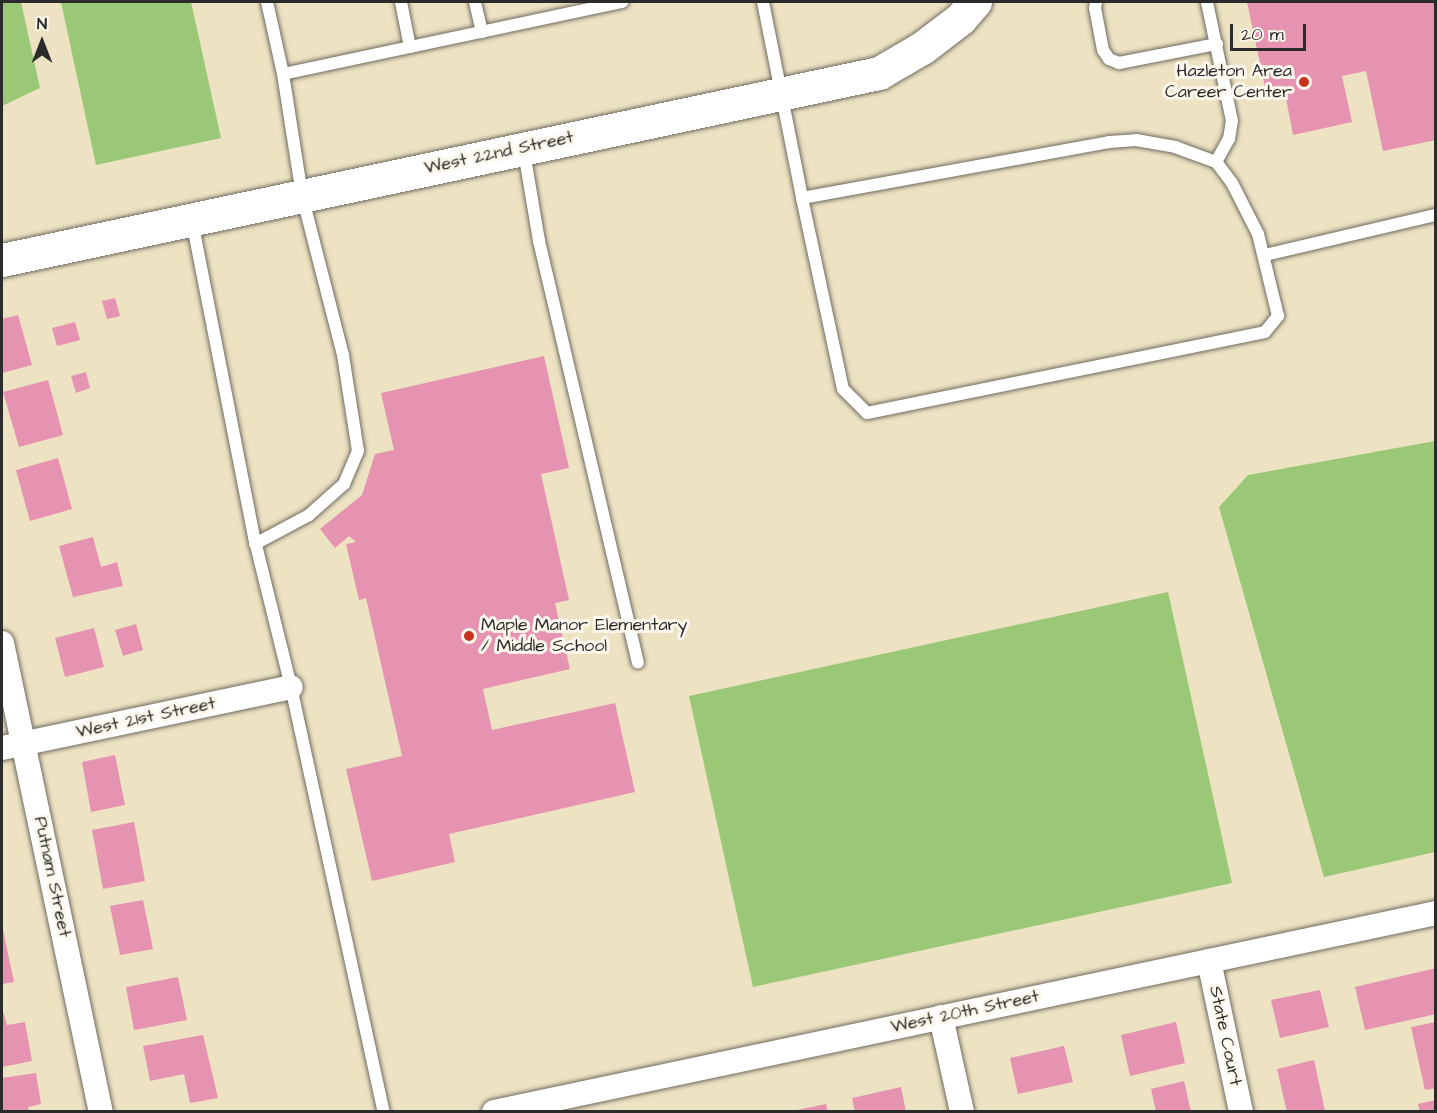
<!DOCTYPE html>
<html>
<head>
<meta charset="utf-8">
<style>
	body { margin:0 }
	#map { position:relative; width:1437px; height:1113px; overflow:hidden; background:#ede2c2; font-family:"Architects Daughter",sans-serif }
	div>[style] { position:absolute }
	.green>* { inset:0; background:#9ac877 }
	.building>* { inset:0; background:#e693b1 }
	.roads { filter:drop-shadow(0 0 2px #6f6b60) drop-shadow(0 0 2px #6f6b60) }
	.lane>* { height:12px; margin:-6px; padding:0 6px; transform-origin:6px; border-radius:6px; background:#fff }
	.street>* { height:24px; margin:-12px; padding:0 12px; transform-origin:12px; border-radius:12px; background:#fff }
	.secondary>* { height:33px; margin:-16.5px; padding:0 16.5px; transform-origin:16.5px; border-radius:16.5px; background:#fff }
	.dots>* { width:16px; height:16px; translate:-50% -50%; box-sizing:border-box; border:3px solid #fbf7ec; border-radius:50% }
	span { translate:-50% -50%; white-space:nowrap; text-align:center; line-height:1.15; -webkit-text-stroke:6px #fbf7ec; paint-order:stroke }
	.poi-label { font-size:18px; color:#2b2b2b }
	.right { translate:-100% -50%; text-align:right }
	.left { translate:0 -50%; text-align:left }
	.street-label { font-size:18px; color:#2b2b2b }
	.frame { position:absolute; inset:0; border:3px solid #2b2b2b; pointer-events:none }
	.north { position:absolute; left:12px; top:12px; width:60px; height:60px; -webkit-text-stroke:4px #fbf7ec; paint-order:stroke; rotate:0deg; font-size:16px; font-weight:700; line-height:24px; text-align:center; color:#2b2b2b }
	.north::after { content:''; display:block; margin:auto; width:21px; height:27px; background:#2b2b2b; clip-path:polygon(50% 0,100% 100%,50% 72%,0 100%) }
	.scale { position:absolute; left:1230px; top:24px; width:76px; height:27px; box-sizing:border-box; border:3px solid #2b2b2b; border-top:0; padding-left:8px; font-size:18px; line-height:21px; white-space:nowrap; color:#2b2b2b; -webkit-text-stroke:4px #fbf7ec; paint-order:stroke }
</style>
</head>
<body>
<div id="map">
	<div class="green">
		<i style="clip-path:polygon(2px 2px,21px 2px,40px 88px,2px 106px)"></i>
		<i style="clip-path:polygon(61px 2px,191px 2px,221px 138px,96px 165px)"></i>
		<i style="clip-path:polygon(1435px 441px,1435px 852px,1324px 877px,1219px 507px,1248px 475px)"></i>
		<i style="clip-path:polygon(1168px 592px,1232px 883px,753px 987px,689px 696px)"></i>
	</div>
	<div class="building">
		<i style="clip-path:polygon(1247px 2px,1436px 2px,1436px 140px,1383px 151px,1366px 71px,1342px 76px,1352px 122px,1293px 135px,1284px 88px,1266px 92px)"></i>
		<i style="clip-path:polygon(115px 298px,120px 316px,107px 319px,102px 301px)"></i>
		<i style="clip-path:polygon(18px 315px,32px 365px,2px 373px,2px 319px)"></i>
		<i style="clip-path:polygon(75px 322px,80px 340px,57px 346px,52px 328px)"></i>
		<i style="clip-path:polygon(544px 356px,569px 468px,541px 474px,569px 600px,555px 603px,570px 669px,483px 689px,492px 730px,615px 703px,635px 792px,449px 834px,455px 862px,372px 881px,346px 769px,402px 756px,366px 598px,359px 600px,346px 544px,356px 542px,349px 536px,335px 548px,320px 529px,362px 495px,375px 454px,394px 450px,381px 393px)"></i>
		<i style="clip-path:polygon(86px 372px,90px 388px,76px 393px,71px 376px)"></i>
		<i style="clip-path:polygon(48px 380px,63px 435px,19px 447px,3px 392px)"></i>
		<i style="clip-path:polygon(58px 458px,72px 509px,30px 521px,16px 470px)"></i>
		<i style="clip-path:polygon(93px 537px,101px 567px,117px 562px,123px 586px,73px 597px,59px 546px)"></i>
		<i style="clip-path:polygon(136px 624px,143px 650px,123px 656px,115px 630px)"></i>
		<i style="clip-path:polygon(94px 628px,104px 667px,65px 677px,55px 638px)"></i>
		<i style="clip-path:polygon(115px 755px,125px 805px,91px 812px,82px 762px)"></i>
		<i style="clip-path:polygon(134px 822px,145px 881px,103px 889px,92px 830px)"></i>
		<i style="clip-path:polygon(143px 900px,153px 949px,120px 955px,110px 906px)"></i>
		<i style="clip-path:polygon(2px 925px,14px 982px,2px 984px)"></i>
		<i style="clip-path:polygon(1436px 968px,1436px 1014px,1365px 1030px,1355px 987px)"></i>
		<i style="clip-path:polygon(178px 977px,187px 1020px,134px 1030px,126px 987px)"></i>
		<i style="clip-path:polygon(1320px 990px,1329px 1027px,1280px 1038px,1271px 1000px)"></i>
		<i style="clip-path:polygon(2px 1008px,7px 1025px,25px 1022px,32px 1061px,2px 1067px)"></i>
		<i style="clip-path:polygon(1176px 1022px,1185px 1063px,1130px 1076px,1121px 1035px)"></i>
		<i style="clip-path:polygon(1436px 1022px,1436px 1088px,1425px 1090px,1411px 1027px)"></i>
		<i style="clip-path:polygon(203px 1035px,218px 1098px,190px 1103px,184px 1074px,150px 1081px,143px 1046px)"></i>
		<i style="clip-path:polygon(1064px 1046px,1073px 1082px,1018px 1094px,1010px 1058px)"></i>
		<i style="clip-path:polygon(1314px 1060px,1325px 1111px,1287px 1112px,1277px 1069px)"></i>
		<i style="clip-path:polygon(36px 1073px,41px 1104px,28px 1107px,29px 1112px,2px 1112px,2px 1078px)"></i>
		<i style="clip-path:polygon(1184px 1081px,1191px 1112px,1156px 1112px,1151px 1089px)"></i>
		<i style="clip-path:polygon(901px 1087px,906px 1112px,855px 1112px,852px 1098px)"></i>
		<i style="clip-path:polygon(1436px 1100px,1436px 1112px,1420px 1112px,1418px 1104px)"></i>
		<i style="clip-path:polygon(826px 1104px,828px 1112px,797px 1112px,797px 1110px)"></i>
	</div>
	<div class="roads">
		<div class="lane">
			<i style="left:401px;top:2px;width:46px;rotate:78.7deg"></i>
			<i style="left:475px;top:2px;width:31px;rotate:77deg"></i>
			<i style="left:763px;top:2px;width:200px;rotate:78.7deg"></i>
			<i style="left:802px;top:198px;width:195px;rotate:77.9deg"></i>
			<i style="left:843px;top:389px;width:34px;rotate:45deg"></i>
			<i style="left:867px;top:413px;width:406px;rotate:-11.5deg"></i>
			<i style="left:1265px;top:332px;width:21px;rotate:-51deg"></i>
			<i style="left:1278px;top:316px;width:84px;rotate:-103.7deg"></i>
			<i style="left:1258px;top:234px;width:57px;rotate:-117deg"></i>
			<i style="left:1232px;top:183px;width:26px;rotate:-127deg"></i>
			<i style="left:1216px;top:162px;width:26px;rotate:-61deg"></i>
			<i style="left:1229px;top:139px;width:18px;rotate:-81deg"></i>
			<i style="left:1232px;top:121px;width:122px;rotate:-101.9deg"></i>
			<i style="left:1096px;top:2px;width:6px;rotate:99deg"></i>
			<i style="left:1095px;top:8px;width:43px;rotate:79.2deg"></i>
			<i style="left:1103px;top:50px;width:11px;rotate:56deg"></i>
			<i style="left:1109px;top:59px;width:11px;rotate:22deg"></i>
			<i style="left:1119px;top:63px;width:100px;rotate:-11deg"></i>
			<i style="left:283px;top:74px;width:347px;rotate:-12deg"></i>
			<i style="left:524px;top:152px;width:90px;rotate:80.4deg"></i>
			<i style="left:539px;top:241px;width:433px;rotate:76.8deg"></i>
			<i style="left:802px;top:198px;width:312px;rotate:-10.3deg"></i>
			<i style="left:1109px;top:142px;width:27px;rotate:-4deg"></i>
			<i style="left:1136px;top:140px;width:40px;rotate:10deg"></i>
			<i style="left:1175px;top:147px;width:44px;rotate:20.1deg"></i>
			<i style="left:192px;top:221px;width:322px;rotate:78.9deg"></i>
			<i style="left:254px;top:537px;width:154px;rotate:76.1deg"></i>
			<i style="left:291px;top:687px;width:435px;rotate:77.7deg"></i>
			<i style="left:1265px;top:255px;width:176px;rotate:-13.2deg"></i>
			<i style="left:255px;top:544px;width:61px;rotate:-28.2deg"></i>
			<i style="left:309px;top:515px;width:47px;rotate:-41.5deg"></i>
			<i style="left:344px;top:484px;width:36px;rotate:-67deg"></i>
			<i style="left:358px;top:451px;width:97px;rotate:-98.9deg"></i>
			<i style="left:343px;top:355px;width:165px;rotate:-104.4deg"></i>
			<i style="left:302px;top:195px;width:122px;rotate:-98.9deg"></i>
			<i style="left:283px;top:74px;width:74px;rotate:-102.5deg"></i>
		</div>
		<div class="street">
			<i style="left:2px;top:643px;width:479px;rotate:78.1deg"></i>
			<i style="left:2px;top:748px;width:295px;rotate:-11.9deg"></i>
			<i style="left:1209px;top:961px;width:154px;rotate:78deg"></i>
			<i style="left:941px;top:1017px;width:97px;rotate:77.5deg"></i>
			<i style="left:494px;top:1112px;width:963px;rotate:-11.93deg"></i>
		</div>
		<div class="secondary">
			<i style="left:2px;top:260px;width:897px;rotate:-12.04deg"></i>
			<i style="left:879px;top:73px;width:50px;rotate:-30.2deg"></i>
			<i style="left:922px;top:48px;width:48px;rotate:-37.3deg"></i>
			<i style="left:960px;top:19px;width:23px;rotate:-49deg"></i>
		</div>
	</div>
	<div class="dots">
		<i style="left:1304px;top:82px;background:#c8321e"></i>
		<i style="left:469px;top:636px;background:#c8321e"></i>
	</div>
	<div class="poi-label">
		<span class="right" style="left:1292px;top:82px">Hazleton Area<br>Career Center</span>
		<span class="left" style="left:481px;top:636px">Maple Manor Elementary<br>/ Middle School</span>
	</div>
	<div class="street-label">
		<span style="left:499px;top:153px;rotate:-12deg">West 22nd Street</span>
		<span style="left:146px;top:718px;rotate:-12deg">West 21st Street</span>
		<span style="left:52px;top:877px;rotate:78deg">Putnam Street</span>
		<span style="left:965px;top:1012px;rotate:-12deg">West 20th Street</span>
		<span style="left:1225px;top:1036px;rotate:78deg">State Court</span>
	</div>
	<div class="frame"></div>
	<div class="north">N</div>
	<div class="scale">20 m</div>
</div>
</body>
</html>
